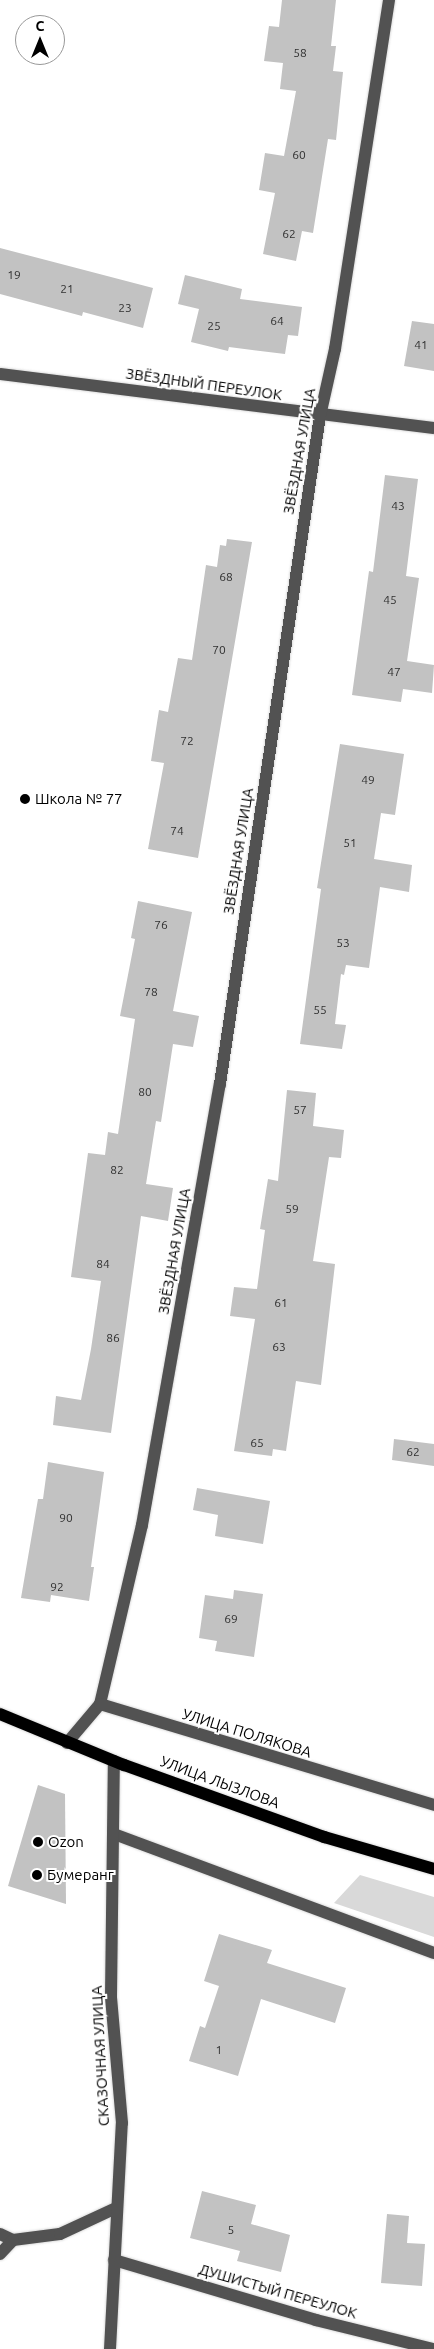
<!DOCTYPE html>
<html>
<head>
<meta charset="utf-8">
<style>
	body { margin:0 }
	#map { position:relative; width:434px; height:2349px; overflow:hidden; background:#fff; font-family:Ubuntu,sans-serif }
	div>[style] { position:absolute }
	.green>* { inset:0; background:#d9d9d9 }
	.building>* { inset:0; background:#c2c2c2 }
	.roads { filter:drop-shadow(0 0 1px #dbdbdb) drop-shadow(0 0 1px #dbdbdb) }
	.minor>* { height:12px; margin:-6px; padding:0 6px; transform-origin:6px; border-radius:6px; background:#525252 }
	.major>* { height:12px; margin:-6px; padding:0 6px; transform-origin:6px; border-radius:6px; background:#000 }
	.dots>* { width:14px; height:14px; translate:-50% -50%; box-sizing:border-box; border:2px solid #fff; border-radius:50% }
	span { translate:-50% -50%; white-space:nowrap; text-align:center; line-height:1.15; -webkit-text-stroke:4px #fff; paint-order:stroke }
	.number-label { font-size:12px; color:#303030 }
	.number-label span { -webkit-text-stroke-width:0 }
	.street-label { font-size:15px; color:#000 }
	.poi-label { font-size:15px; color:#000 }
	.left { translate:0 -50%; text-align:left }
	.north { position:absolute; left:15px; top:15px; width:50px; height:50px; box-sizing:border-box; background:#fff; border:1px solid #999; border-radius:50%; rotate:0deg; font-size:14px; font-weight:700; line-height:20px; text-align:center; color:#000 }
	.north::after { content:''; display:block; margin:auto; width:18px; height:22px; background:#000; clip-path:polygon(50% 0,100% 100%,50% 72%,0 100%) }
</style>
</head>
<body>
<div id="map">
	<div class="green">
		<i style="clip-path:polygon(360px 1875px,434px 1897px,434px 1937px,334px 1903px)"></i>
	</div>
	<div class="building">
		<i style="clip-path:polygon(282px 0,336px 0,331px 46px,336px 46px,333px 71px,343px 72px,336px 140px,328px 139px,313px 233px,302px 231px,296px 261px,263px 254px,275px 193px,259px 190px,265px 153px,284px 156px,296px 91px,280px 89px,283px 63px,264px 61px,269px 26px,279px 27px)"></i>
		<i style="clip-path:polygon(0 248px,153px 288px,143px 328px,83px 312px,82px 316px,0 294px)"></i>
		<i style="clip-path:polygon(185px 275px,242px 289px,240px 299px,302px 307px,298px 336px,288px 335px,285px 354px,229px 347px,228px 351px,191px 342px,199px 309px,178px 304px)"></i>
		<i style="clip-path:polygon(412px 321px,434px 324px,434px 371px,404px 366px)"></i>
		<i style="clip-path:polygon(385px 475px,418px 479px,406px 576px,419px 578px,407px 661px,434px 665px,432px 693px,403px 689px,401px 702px,352px 695px,369px 571px,373px 572px)"></i>
		<i style="clip-path:polygon(227px 539px,252px 542px,198px 858px,148px 849px,164px 763px,151px 761px,159px 710px,168px 712px,178px 658px,192px 660px,206px 565px,217px 567px,220px 545px,226px 546px)"></i>
		<i style="clip-path:polygon(340px 744px,404px 754px,395px 815px,381px 813px,374px 859px,412px 865px,409px 892px,380px 887px,369px 968px,346px 965px,344px 975px,341px 974px,335px 1024px,346px 1025px,342px 1049px,300px 1044px,321px 889px,317px 888px)"></i>
		<i style="clip-path:polygon(138px 901px,192px 912px,173px 1011px,199px 1016px,193px 1047px,173px 1044px,161px 1122px,156px 1121px,146px 1184px,173px 1188px,168px 1221px,141px 1216px,111px 1433px,53px 1425px,56px 1396px,81px 1400px,91px 1349px,101px 1281px,71px 1277px,88px 1153px,105px 1155px,108px 1132px,118px 1134px,135px 1019px,120px 1016px,135px 939px,131px 938px)"></i>
		<i style="clip-path:polygon(287px 1090px,316px 1093px,313px 1126px,344px 1130px,341px 1158px,329px 1157px,313px 1261px,335px 1264px,321px 1385px,296px 1381px,286px 1451px,273px 1449px,272px 1456px,234px 1451px,255px 1319px,230px 1316px,234px 1287px,257px 1289px,265px 1230px,260px 1229px,268px 1179px,278px 1181px)"></i>
		<i style="clip-path:polygon(394px 1439px,434px 1444px,434px 1466px,392px 1460px)"></i>
		<i style="clip-path:polygon(48px 1462px,104px 1472px,91px 1567px,94px 1567px,89px 1601px,51px 1595px,50px 1602px,21px 1598px,38px 1499px,43px 1499px)"></i>
		<i style="clip-path:polygon(197px 1488px,270px 1501px,263px 1544px,215px 1536px,218px 1515px,193px 1510px)"></i>
		<i style="clip-path:polygon(234px 1590px,263px 1594px,254px 1657px,215px 1651px,217px 1641px,199px 1638px,205px 1595px,233px 1599px)"></i>
		<i style="clip-path:polygon(38px 1785px,65px 1794px,66px 1904px,8px 1886px)"></i>
		<i style="clip-path:polygon(219px 1934px,272px 1950px,267px 1963px,346px 1988px,335px 2023px,261px 1999px,238px 2076px,189px 2061px,200px 2026px,205px 2028px,219px 1986px,204px 1981px)"></i>
		<i style="clip-path:polygon(202px 2191px,256px 2205px,251px 2224px,290px 2235px,281px 2272px,237px 2261px,240px 2251px,190px 2238px)"></i>
		<i style="clip-path:polygon(387px 2214px,409px 2216px,407px 2243px,425px 2244px,422px 2286px,381px 2283px)"></i>
	</div>
	<div class="roads">
		<div class="minor">
			<i style="left:0;top:374px;width:437px;rotate:7.1deg"></i>
			<i style="left:100px;top:1704px;width:184px;rotate:-76.8deg"></i>
			<i style="left:142px;top:1525px;width:448px;rotate:-80deg"></i>
			<i style="left:220px;top:1084px;width:675px;rotate:-81.49deg"></i>
			<i style="left:320px;top:416px;width:69px;rotate:-77.4deg"></i>
			<i style="left:335px;top:349px;width:353px;rotate:-81.2deg"></i>
			<i style="left:67px;top:1743px;width:51px;rotate:-49.8deg"></i>
			<i style="left:100px;top:1704px;width:349px;rotate:16.8deg"></i>
			<i style="left:114px;top:1834px;width:341px;rotate:20.4deg"></i>
			<i style="left:0;top:2234px;width:14px;rotate:25deg"></i>
			<i style="left:13px;top:2240px;width:47px;rotate:-7.3deg"></i>
			<i style="left:60px;top:2234px;width:62px;rotate:-24.9deg"></i>
			<i style="left:0;top:2254px;width:19px;rotate:-47deg"></i>
			<i style="left:114px;top:2260px;width:211px;rotate:16.5deg"></i>
			<i style="left:316px;top:2320px;width:121px;rotate:13.9deg"></i>
			<i style="left:110px;top:2349px;width:226px;rotate:-87deg"></i>
			<i style="left:122px;top:2123px;width:127px;rotate:-95deg"></i>
			<i style="left:111px;top:1996px;width:235px;rotate:-89.3deg"></i>
		</div>
		<div class="major">
			<i style="left:0;top:1714px;width:134px;rotate:22.4deg"></i>
			<i style="left:124px;top:1765px;width:213px;rotate:19.8deg"></i>
			<i style="left:324px;top:1837px;width:115px;rotate:16.2deg"></i>
		</div>
	</div>
	<div class="dots">
		<i style="left:25px;top:799px;background:#000"></i>
		<i style="left:38px;top:1842px;background:#000"></i>
		<i style="left:37px;top:1875px;background:#000"></i>
	</div>
	<div class="number-label">
		<span style="left:300px;top:53px">58</span>
		<span style="left:299px;top:155px">60</span>
		<span style="left:289px;top:234px">62</span>
		<span style="left:14px;top:275px">19</span>
		<span style="left:67px;top:289px">21</span>
		<span style="left:125px;top:308px">23</span>
		<span style="left:277px;top:321px">64</span>
		<span style="left:214px;top:326px">25</span>
		<span style="left:421px;top:345px">41</span>
		<span style="left:398px;top:506px">43</span>
		<span style="left:226px;top:577px">68</span>
		<span style="left:390px;top:600px">45</span>
		<span style="left:219px;top:650px">70</span>
		<span style="left:394px;top:672px">47</span>
		<span style="left:187px;top:741px">72</span>
		<span style="left:368px;top:780px">49</span>
		<span style="left:177px;top:831px">74</span>
		<span style="left:350px;top:843px">51</span>
		<span style="left:161px;top:925px">76</span>
		<span style="left:343px;top:943px">53</span>
		<span style="left:151px;top:992px">78</span>
		<span style="left:320px;top:1010px">55</span>
		<span style="left:145px;top:1092px">80</span>
		<span style="left:300px;top:1110px">57</span>
		<span style="left:117px;top:1170px">82</span>
		<span style="left:292px;top:1209px">59</span>
		<span style="left:103px;top:1264px">84</span>
		<span style="left:281px;top:1303px">61</span>
		<span style="left:113px;top:1338px">86</span>
		<span style="left:279px;top:1347px">63</span>
		<span style="left:257px;top:1443px">65</span>
		<span style="left:413px;top:1452px">62</span>
		<span style="left:66px;top:1518px">90</span>
		<span style="left:57px;top:1587px">92</span>
		<span style="left:231px;top:1619px">69</span>
		<span style="left:219px;top:2050px">1</span>
		<span style="left:231px;top:2230px">5</span>
	</div>
	<div class="street-label">
		<span style="left:204px;top:384px;rotate:8deg">ЗВЁЗДНЫЙ ПЕРЕУЛОК</span>
		<span style="left:299px;top:451px;rotate:-80deg">ЗВЁЗДНАЯ УЛИЦА</span>
		<span style="left:238px;top:851px;rotate:-81deg">ЗВЁЗДНАЯ УЛИЦА</span>
		<span style="left:174px;top:1251px;rotate:-80deg">ЗВЁЗДНАЯ УЛИЦА</span>
		<span style="left:247px;top:1733px;rotate:17deg">УЛИЦА ПОЛЯКОВА</span>
		<span style="left:220px;top:1782px;rotate:20deg">УЛИЦА ЛЫЗЛОВА</span>
		<span style="left:100px;top:2056px;rotate:-93deg">СКАЗОЧНАЯ УЛИЦА</span>
		<span style="left:278px;top:2291px;rotate:16deg">ДУШИСТЫЙ ПЕРЕУЛОК</span>
	</div>
	<div class="poi-label">
		<span class="left" style="left:35px;top:799px">Школа № 77</span>
		<span class="left" style="left:48px;top:1842px">Ozon</span>
		<span class="left" style="left:47px;top:1875px">Бумеранг</span>
	</div>
	<div class="north">С</div>
</div>
</body>
</html>
